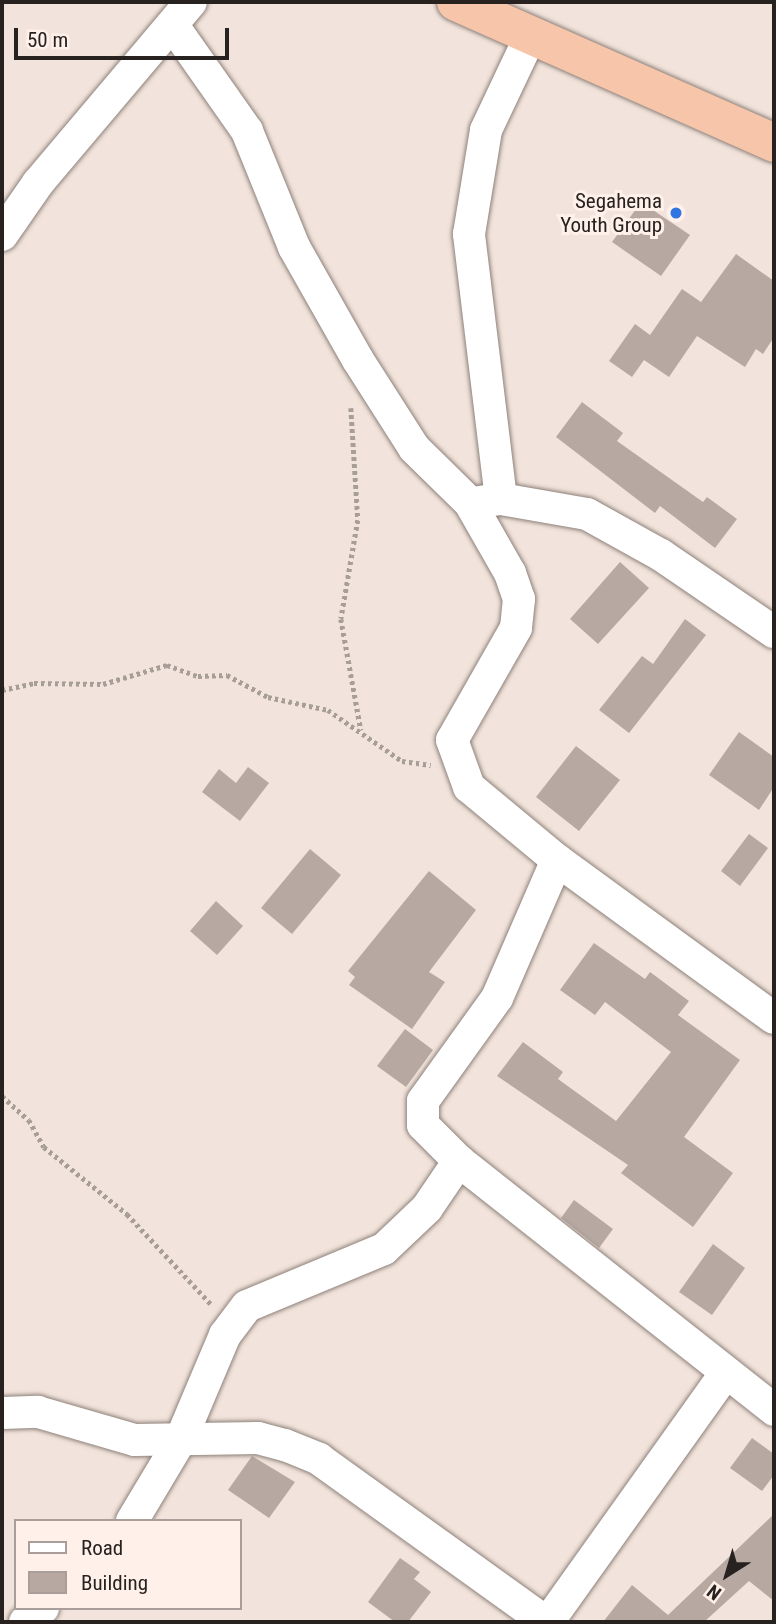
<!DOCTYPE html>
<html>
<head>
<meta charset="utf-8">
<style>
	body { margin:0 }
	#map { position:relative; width:776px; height:1624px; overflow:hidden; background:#f2e4dc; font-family:"Roboto Condensed",sans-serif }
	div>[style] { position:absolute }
	.building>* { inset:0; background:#b7a9a2 }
	.path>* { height:4.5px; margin-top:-2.25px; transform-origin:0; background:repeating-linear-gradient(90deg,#a89e98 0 3.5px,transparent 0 7px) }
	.roads { filter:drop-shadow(0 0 2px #8d817a) drop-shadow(0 0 2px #8d817a) }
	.minor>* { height:32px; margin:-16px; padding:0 16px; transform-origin:16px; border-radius:16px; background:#fff }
	.highway>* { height:38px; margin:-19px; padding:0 19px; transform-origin:19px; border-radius:19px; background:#f6c5aa }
	.dots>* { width:19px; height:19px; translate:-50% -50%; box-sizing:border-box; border:4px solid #fff1e9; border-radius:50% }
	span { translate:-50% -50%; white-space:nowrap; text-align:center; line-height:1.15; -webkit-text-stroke:6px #fff1e9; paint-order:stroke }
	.poi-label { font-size:21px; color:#272220 }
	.right { translate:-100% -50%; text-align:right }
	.frame { position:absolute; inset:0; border:4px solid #272220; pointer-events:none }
	.legend { position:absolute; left:14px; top:1519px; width:228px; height:91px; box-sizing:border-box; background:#fff1e9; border:2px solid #a99e99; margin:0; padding:9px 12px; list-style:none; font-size:21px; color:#272220 }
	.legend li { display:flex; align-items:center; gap:14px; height:35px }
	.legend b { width:35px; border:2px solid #a99e99 }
	.north { position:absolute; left:692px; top:1540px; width:70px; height:70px; -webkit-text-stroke:5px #fff1e9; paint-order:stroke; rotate:217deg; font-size:19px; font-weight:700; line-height:28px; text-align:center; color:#272220 }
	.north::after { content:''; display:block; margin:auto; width:24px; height:32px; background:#272220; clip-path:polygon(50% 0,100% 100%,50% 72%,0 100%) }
	.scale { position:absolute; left:14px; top:28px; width:215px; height:32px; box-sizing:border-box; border:4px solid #272220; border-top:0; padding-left:9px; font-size:21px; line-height:24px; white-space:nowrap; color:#272220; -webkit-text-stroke:5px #fff1e9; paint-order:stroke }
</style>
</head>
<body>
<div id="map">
	<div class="building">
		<i style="clip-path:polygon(641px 202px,690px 235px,661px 276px,612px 242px)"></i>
		<i style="clip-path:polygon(736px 254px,774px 281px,774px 337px,763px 354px,756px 349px,745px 367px,697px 336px,669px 377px,644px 360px,632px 377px,609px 361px,635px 324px,650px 335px,682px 289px,701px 302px)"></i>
		<i style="clip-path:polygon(582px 402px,623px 433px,617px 441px,703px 502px,707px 497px,737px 519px,715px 548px,660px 506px,655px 513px,556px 437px)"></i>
		<i style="clip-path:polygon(620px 562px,649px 588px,598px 644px,570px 619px)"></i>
		<i style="clip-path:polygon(685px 619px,706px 635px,629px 733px,599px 710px,642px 656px,653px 664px)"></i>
		<i style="clip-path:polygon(739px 732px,774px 757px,774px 787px,759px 810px,709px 775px)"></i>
		<i style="clip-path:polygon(576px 746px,620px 780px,579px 831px,536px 797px)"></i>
		<i style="clip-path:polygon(248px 767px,269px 783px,240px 821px,202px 792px,219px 769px,236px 783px)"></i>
		<i style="clip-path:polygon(749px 834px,768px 848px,740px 886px,721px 871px)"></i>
		<i style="clip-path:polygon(310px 849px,341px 875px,292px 934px,261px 908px)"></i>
		<i style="clip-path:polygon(429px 871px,476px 910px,429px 972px,445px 982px,412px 1029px,349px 985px,355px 977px,348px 971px)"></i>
		<i style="clip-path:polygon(216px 901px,243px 926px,217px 955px,190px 931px)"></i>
		<i style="clip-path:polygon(594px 943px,645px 979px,650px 972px,689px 1001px,678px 1015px,740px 1060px,684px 1137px,733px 1173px,693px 1227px,621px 1173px,628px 1165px,497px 1076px,523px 1042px,563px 1072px,558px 1079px,616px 1121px,671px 1052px,605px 1002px,595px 1015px,560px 990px)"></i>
		<i style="clip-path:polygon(405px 1029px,433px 1050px,406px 1087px,377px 1066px)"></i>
		<i style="clip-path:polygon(574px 1200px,613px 1229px,599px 1248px,561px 1218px)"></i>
		<i style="clip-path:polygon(713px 1244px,745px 1268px,712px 1315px,679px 1292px)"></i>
		<i style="clip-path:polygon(752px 1438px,774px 1454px,774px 1475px,762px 1491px,730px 1468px)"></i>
		<i style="clip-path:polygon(252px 1456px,295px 1482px,269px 1518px,228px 1490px)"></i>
		<i style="clip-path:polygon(774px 1514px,774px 1601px,749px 1581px,704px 1622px,603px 1622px,632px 1585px,668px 1615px)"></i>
		<i style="clip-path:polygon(400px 1558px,420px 1572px,414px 1579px,431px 1592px,408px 1622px,395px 1622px,368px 1602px)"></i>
	</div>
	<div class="path">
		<i style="left:351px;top:408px;width:112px;rotate:86.4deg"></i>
		<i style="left:358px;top:520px;width:100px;rotate:99.7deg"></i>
		<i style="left:341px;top:619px;width:113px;rotate:79.8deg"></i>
		<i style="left:2px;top:690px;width:33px;rotate:-12deg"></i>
		<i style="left:34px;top:683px;width:69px;rotate:0.8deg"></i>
		<i style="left:103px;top:684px;width:67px;rotate:-16.5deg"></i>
		<i style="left:167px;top:665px;width:33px;rotate:20deg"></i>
		<i style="left:198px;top:676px;width:29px;rotate:-2deg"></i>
		<i style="left:227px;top:675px;width:47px;rotate:28.2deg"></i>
		<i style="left:268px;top:697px;width:61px;rotate:12.2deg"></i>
		<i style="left:328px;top:710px;width:90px;rotate:34.6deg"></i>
		<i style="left:402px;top:761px;width:29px;rotate:8deg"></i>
		<i style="left:2px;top:1096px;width:36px;rotate:42deg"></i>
		<i style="left:29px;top:1120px;width:31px;rotate:61deg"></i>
		<i style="left:44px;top:1147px;width:107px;rotate:38.9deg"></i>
		<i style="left:127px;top:1214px;width:125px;rotate:47deg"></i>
	</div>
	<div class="roads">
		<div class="minor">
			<i style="left:174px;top:27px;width:127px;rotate:54.9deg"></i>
			<i style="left:247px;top:131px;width:125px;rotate:67.9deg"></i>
			<i style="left:294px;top:247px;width:130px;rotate:60.5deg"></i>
			<i style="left:358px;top:360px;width:104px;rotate:57.5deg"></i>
			<i style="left:414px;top:448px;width:78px;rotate:44.5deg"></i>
			<i style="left:470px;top:503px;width:81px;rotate:60.3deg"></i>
			<i style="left:510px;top:573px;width:28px;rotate:71deg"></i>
			<i style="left:519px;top:599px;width:29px;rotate:96deg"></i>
			<i style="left:516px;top:628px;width:129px;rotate:119.7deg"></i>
			<i style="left:452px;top:740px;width:50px;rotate:70.1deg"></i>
			<i style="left:469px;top:787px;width:114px;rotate:39.7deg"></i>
			<i style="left:557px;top:860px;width:268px;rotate:36.1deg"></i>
			<i style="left:2px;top:235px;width:63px;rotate:-55.3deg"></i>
			<i style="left:38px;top:183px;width:237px;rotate:-49.8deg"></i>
			<i style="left:501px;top:499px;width:267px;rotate:-96.9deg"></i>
			<i style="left:469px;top:234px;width:105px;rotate:-80.7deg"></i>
			<i style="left:486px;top:130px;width:105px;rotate:-64.7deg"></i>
			<i style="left:479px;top:502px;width:22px;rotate:-8deg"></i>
			<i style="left:501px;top:499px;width:87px;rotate:9.9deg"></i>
			<i style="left:587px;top:514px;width:85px;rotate:29deg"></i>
			<i style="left:661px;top:555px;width:137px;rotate:34.3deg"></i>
			<i style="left:557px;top:860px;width:150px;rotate:113.5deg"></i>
			<i style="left:497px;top:998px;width:127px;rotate:125.7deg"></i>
			<i style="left:423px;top:1101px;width:24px;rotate:90deg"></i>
			<i style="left:423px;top:1125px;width:51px;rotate:45deg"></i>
			<i style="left:459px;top:1161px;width:402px;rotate:38.3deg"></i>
			<i style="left:2px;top:1413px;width:36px;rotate:-2deg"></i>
			<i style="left:38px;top:1412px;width:101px;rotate:16.1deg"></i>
			<i style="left:135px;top:1440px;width:123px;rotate:-0.9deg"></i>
			<i style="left:258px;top:1438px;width:28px;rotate:15deg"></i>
			<i style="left:285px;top:1445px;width:37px;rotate:22deg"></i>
			<i style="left:319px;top:1459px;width:279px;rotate:35.7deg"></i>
			<i style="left:132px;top:1521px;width:96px;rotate:-59.1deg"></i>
			<i style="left:181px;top:1439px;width:113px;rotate:-67.1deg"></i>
			<i style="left:225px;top:1335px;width:36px;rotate:-53deg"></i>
			<i style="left:247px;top:1306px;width:148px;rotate:-22.6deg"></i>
			<i style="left:384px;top:1249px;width:59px;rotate:-43.6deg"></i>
			<i style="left:427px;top:1208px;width:57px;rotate:-55.8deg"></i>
			<i style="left:25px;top:1622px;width:23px;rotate:-38deg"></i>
			<i style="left:548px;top:1622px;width:305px;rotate:-54.5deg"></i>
		</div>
		<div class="highway">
			<i style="left:456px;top:2px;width:348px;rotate:23.9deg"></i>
		</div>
	</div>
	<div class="dots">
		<i style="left:676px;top:213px;background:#3175e2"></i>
	</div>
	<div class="poi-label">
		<span class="right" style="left:662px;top:213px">Segahema<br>Youth Group</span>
	</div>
	<div class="frame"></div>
	<ul class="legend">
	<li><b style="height:9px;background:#fff"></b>Road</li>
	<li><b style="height:19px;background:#b7a9a2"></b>Building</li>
	</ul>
	<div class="north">N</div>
	<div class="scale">50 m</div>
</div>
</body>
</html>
